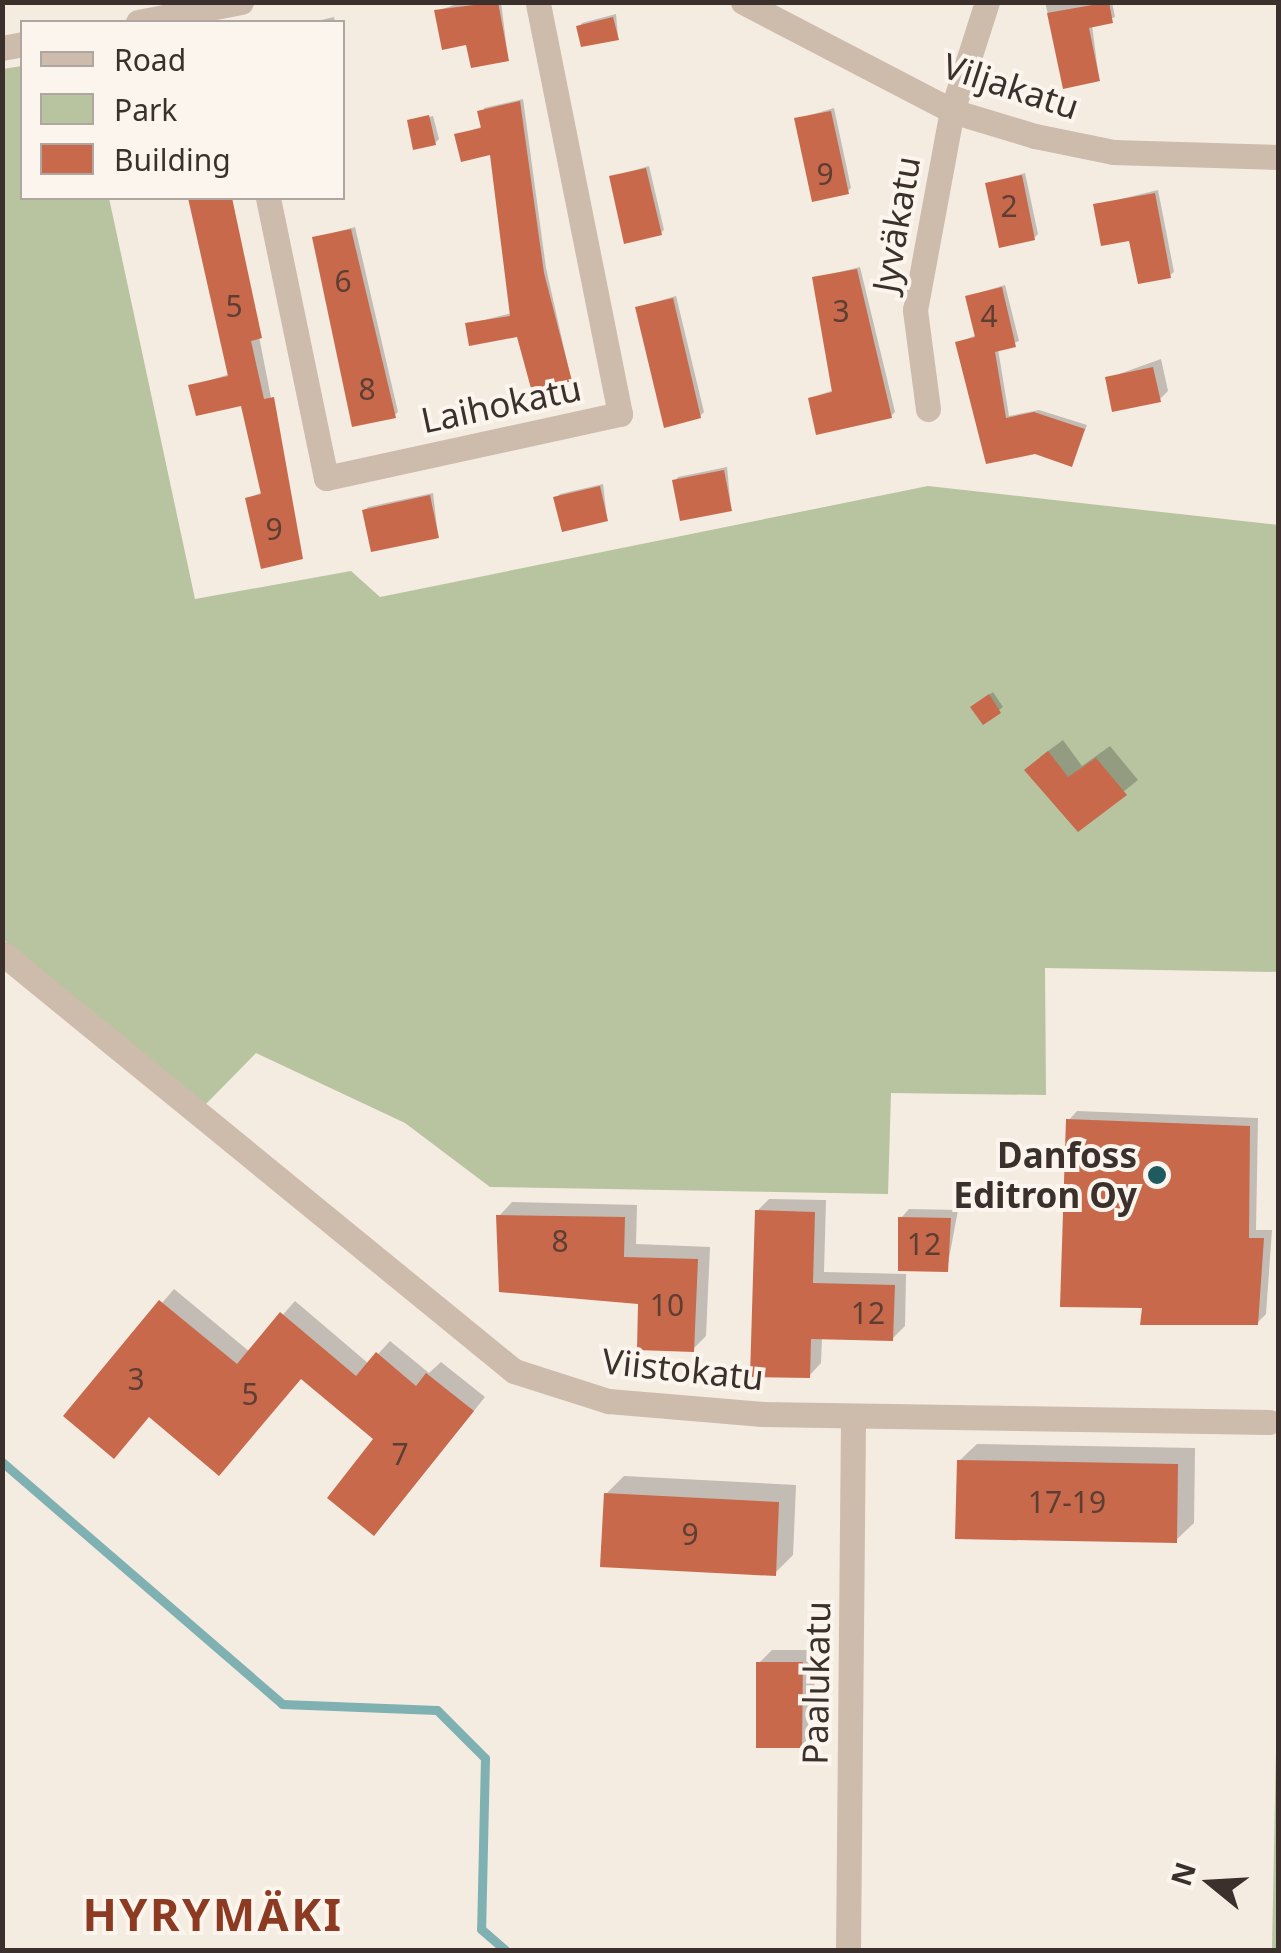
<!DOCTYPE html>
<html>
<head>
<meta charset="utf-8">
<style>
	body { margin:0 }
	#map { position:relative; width:1281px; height:1953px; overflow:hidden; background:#f4ebe1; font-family:"Noto Sans",sans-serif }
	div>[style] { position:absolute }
	.green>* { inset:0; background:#b8c4a0 }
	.shadow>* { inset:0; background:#0003 }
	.stream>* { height:9px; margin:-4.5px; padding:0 4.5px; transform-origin:4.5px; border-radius:4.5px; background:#7fb0b2 }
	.building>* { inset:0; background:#c8694b }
	.minor>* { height:25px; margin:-12.5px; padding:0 12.5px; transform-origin:12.5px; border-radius:12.5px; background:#cdbbac }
	.dots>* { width:28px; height:28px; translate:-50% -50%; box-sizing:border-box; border:5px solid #fbf5ee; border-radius:50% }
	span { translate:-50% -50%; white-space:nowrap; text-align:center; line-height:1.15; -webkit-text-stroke:8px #fbf5ee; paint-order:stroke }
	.number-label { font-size:30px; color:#5e3e33 }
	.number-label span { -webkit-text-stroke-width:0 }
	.street-label { font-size:35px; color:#3b302b }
	.poi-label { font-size:35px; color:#3b302b; font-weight:700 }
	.right { translate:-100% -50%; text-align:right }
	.district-label { font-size:45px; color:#8c3b22; font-weight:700; letter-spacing:2.5px }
	.frame { position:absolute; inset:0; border:5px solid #3b302b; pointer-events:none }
	.legend { position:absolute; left:20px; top:20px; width:325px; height:180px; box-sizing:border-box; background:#fbf5ee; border:2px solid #aea6a0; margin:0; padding:12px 18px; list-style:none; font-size:30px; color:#3b302b }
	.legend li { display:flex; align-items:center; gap:20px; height:50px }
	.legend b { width:50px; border:2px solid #aea6a0 }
	.north { position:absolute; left:1161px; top:1833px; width:100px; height:100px; -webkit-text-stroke:8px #fbf5ee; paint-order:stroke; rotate:288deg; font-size:28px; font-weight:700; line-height:40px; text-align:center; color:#3b302b }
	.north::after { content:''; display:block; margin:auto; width:35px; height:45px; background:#3b302b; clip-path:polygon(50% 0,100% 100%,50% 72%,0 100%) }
</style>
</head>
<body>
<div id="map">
	<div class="green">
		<i style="clip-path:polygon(22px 66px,22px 198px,109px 198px,195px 599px,351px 571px,380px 597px,928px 486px,1278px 525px,1278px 972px,1045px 968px,1046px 1095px,891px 1093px,888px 1194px,490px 1187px,405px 1123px,256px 1053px,205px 1105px,3px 939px,3px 69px)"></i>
		<i style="clip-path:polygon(1278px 1649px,1278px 1950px,1272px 1950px)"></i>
	</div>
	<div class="shadow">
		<i style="clip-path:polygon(463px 2px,501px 2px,508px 58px,468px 42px,437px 11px)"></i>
		<i style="clip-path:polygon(1045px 2px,1112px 2px,1115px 17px,1092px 25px,1099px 79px,1065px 86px)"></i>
		<i style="clip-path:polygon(616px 14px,618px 37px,579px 27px,582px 23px)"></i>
		<i style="clip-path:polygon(334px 17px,335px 22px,313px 22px)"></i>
		<i style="clip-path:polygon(523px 99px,546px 268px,571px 379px,519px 334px,468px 324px,512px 313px,492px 152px,457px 135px,484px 126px,484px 108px)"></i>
		<i style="clip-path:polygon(834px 108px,851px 188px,847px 192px,797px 119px)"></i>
		<i style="clip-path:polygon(433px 116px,439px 139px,435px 143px,410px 122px)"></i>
		<i style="clip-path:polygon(649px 166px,664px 230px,660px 233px,611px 177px)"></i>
		<i style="clip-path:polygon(1025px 173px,1038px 234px,1034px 238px,988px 184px)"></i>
		<i style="clip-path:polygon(1158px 190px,1174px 272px,1170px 275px,1096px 205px)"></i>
		<i style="clip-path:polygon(190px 198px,232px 198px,302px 557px,247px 498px,263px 492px,243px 403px,191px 386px,230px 374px)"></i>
		<i style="clip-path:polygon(355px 227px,398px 412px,394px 416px,314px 238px)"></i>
		<i style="clip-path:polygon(860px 267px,895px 412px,891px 416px,810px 398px,834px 390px,815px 278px)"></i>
		<i style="clip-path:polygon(1005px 285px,1019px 341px,998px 349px,1009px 416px,1039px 410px,1087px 425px,1072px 464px,1035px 452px,987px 461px,958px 342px,977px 335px,968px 296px)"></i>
		<i style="clip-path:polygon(676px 296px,704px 412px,700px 416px,638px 307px)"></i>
		<i style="clip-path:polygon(1161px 359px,1168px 391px,1159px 400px,1108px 378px)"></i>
		<i style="clip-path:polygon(727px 467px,731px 509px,675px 481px,678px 477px)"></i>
		<i style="clip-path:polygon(603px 484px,607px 518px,556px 498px,560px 494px)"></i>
		<i style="clip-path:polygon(433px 493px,438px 535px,365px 510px,368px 507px)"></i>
		<i style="clip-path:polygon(993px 692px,1003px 707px,984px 722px,977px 703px)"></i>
		<i style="clip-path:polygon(1063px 740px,1082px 766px,1110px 746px,1138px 780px,1078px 828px,1040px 757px)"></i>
		<i style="clip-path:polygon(1077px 1111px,1258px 1118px,1256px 1230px,1272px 1230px,1266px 1314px,1257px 1323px,1145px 1305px,1069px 1120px)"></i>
		<i style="clip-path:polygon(769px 1199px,826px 1200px,824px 1272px,906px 1274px,905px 1326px,892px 1339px,822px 1337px,821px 1363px,809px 1376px,757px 1211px)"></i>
		<i style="clip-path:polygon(512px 1202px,637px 1205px,636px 1244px,710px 1247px,706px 1336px,693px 1349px,641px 1302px,499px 1216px)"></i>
		<i style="clip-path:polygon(909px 1209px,958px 1210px,947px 1269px,901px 1218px)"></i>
		<i style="clip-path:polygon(174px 1289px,250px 1352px,295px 1301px,369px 1364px,390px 1341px,429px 1373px,441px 1362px,485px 1397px,387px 1519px,377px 1439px,302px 1377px,150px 1414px,66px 1416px)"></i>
		<i style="clip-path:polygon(977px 1444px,1195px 1448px,1194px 1523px,1176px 1540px,959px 1461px)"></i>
		<i style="clip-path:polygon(624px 1476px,796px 1485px,793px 1555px,775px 1573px,606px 1494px)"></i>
		<i style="clip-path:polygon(772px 1650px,815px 1650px,814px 1732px,801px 1746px,759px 1663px)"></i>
	</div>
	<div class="stream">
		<i style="left:2px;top:1462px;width:370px;rotate:40.8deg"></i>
		<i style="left:282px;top:1704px;width:155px;rotate:2.2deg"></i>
		<i style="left:437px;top:1710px;width:68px;rotate:45deg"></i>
		<i style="left:485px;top:1758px;width:171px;rotate:91.3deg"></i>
		<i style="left:481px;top:1929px;width:32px;rotate:41deg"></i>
	</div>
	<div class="building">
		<i style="clip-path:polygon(498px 2px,509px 61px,471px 68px,466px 45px,442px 50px,434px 10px)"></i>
		<i style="clip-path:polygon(1109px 2px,1113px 23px,1089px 28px,1100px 81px,1063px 89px,1047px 13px)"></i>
		<i style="clip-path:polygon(613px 17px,619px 40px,581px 47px,576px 26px)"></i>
		<i style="clip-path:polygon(520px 101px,544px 273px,572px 381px,532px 392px,517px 337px,469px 346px,465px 323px,510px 316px,490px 155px,461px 162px,454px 134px,481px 128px,477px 111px)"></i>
		<i style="clip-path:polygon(831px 111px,849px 194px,812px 202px,794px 118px)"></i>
		<i style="clip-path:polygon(429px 115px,436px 145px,413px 150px,407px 120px)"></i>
		<i style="clip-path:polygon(646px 168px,662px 235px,624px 244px,609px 176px)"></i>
		<i style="clip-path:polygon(1022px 175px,1035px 240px,999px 248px,985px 183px)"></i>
		<i style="clip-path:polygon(1155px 193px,1171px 278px,1138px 284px,1129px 241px,1101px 246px,1093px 204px)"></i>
		<i style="clip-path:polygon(188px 198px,232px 198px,262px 338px,251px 341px,264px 399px,274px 397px,303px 559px,261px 569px,245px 498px,261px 494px,241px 406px,196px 416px,188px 385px,228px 376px)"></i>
		<i style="clip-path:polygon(351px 229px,396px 418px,352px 427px,312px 237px)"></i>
		<i style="clip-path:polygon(857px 269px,892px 418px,816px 435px,808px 398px,832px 392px,812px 277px)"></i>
		<i style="clip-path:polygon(1002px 287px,1016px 347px,995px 352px,1006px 418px,1034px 412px,1085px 429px,1072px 467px,1035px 454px,986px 464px,955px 342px,975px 337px,965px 296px)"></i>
		<i style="clip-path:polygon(673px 298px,701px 418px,664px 428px,635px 307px)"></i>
		<i style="clip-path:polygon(1153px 367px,1161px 402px,1112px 412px,1105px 377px)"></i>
		<i style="clip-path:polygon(724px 470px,732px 511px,680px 521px,672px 480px)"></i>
		<i style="clip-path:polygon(600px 486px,608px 521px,562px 532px,553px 497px)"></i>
		<i style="clip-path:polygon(430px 495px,439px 538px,371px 552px,362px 510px)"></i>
		<i style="clip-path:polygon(989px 694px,1001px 713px,983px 725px,970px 707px)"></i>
		<i style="clip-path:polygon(1048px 751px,1068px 777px,1096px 758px,1127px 795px,1078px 832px,1024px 770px)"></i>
		<i style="clip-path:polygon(1066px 1119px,1250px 1126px,1249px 1238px,1264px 1238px,1258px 1325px,1140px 1325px,1142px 1308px,1060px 1307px)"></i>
		<i style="clip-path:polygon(755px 1210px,815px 1212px,813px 1283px,895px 1285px,893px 1341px,811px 1339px,810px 1378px,750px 1377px)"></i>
		<i style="clip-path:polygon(496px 1215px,625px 1217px,624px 1257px,698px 1259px,694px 1352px,637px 1350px,638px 1304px,499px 1292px)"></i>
		<i style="clip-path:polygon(898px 1217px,951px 1218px,948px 1272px,898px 1271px)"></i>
		<i style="clip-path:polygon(159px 1300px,237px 1364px,280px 1312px,356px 1376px,376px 1352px,416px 1386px,426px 1373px,474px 1411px,374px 1536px,327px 1498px,373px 1439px,301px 1379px,219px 1476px,149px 1417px,114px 1459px,63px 1416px)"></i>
		<i style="clip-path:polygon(957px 1460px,1178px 1464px,1177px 1543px,955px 1539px)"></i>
		<i style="clip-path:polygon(604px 1493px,779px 1502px,776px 1576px,600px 1567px)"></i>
		<i style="clip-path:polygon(756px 1662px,803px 1662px,802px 1748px,756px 1748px)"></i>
	</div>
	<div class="minor">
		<i style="left:743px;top:2px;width:236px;rotate:27.5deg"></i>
		<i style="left:952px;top:111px;width:87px;rotate:16.8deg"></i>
		<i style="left:1035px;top:136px;width:80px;rotate:11.6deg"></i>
		<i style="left:1113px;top:152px;width:165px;rotate:1.7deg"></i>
		<i style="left:138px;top:22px;width:105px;rotate:-11deg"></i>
		<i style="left:2px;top:48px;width:20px;rotate:-11deg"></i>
		<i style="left:268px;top:198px;width:286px;rotate:78.3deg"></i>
		<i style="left:326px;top:478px;width:301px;rotate:-12.3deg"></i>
		<i style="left:620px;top:414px;width:420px;rotate:-101.3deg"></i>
		<i style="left:928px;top:409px;width:100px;rotate:-97.5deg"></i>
		<i style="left:915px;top:310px;width:202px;rotate:-79.5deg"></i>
		<i style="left:952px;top:111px;width:114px;rotate:-72.2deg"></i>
		<i style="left:2px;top:953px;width:661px;rotate:39.23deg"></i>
		<i style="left:514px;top:1371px;width:99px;rotate:17.7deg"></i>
		<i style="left:608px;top:1401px;width:155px;rotate:4.8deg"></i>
		<i style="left:762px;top:1414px;width:507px;rotate:0.9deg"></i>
		<i style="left:848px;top:1950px;width:533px;rotate:-89.46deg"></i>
	</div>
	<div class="dots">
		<i style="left:1157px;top:1175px;background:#1f5a5e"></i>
	</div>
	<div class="number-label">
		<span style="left:825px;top:174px">9</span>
		<span style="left:1009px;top:206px">2</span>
		<span style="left:343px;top:281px">6</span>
		<span style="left:234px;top:306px">5</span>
		<span style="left:841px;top:311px">3</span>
		<span style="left:989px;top:316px">4</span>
		<span style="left:367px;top:389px">8</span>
		<span style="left:274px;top:529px">9</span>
		<span style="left:560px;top:1241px">8</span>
		<span style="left:924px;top:1244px">12</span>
		<span style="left:667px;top:1305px">10</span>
		<span style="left:868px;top:1313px">12</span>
		<span style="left:136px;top:1379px">3</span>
		<span style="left:250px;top:1394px">5</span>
		<span style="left:400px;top:1454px">7</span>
		<span style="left:1067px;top:1502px">17-19</span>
		<span style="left:690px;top:1534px">9</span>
	</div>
	<div class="street-label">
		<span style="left:1011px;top:86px;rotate:18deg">Viljakatu</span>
		<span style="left:896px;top:224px;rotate:-80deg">Jyväkatu</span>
		<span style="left:501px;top:404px;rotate:-12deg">Laihokatu</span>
		<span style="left:683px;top:1369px;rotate:6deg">Viistokatu</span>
		<span style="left:816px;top:1683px;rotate:-89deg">Paalukatu</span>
	</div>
	<div class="poi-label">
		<span class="right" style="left:1137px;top:1175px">Danfoss<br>Editron Oy</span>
	</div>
	<div class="district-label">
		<span style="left:213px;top:1914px">HYRYMÄKI</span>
	</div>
	<div class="frame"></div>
	<ul class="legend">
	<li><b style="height:12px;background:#cdbbac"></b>Road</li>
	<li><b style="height:28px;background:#b8c4a0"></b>Park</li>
	<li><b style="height:28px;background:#c8694b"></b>Building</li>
	</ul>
	<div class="north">N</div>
</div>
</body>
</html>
